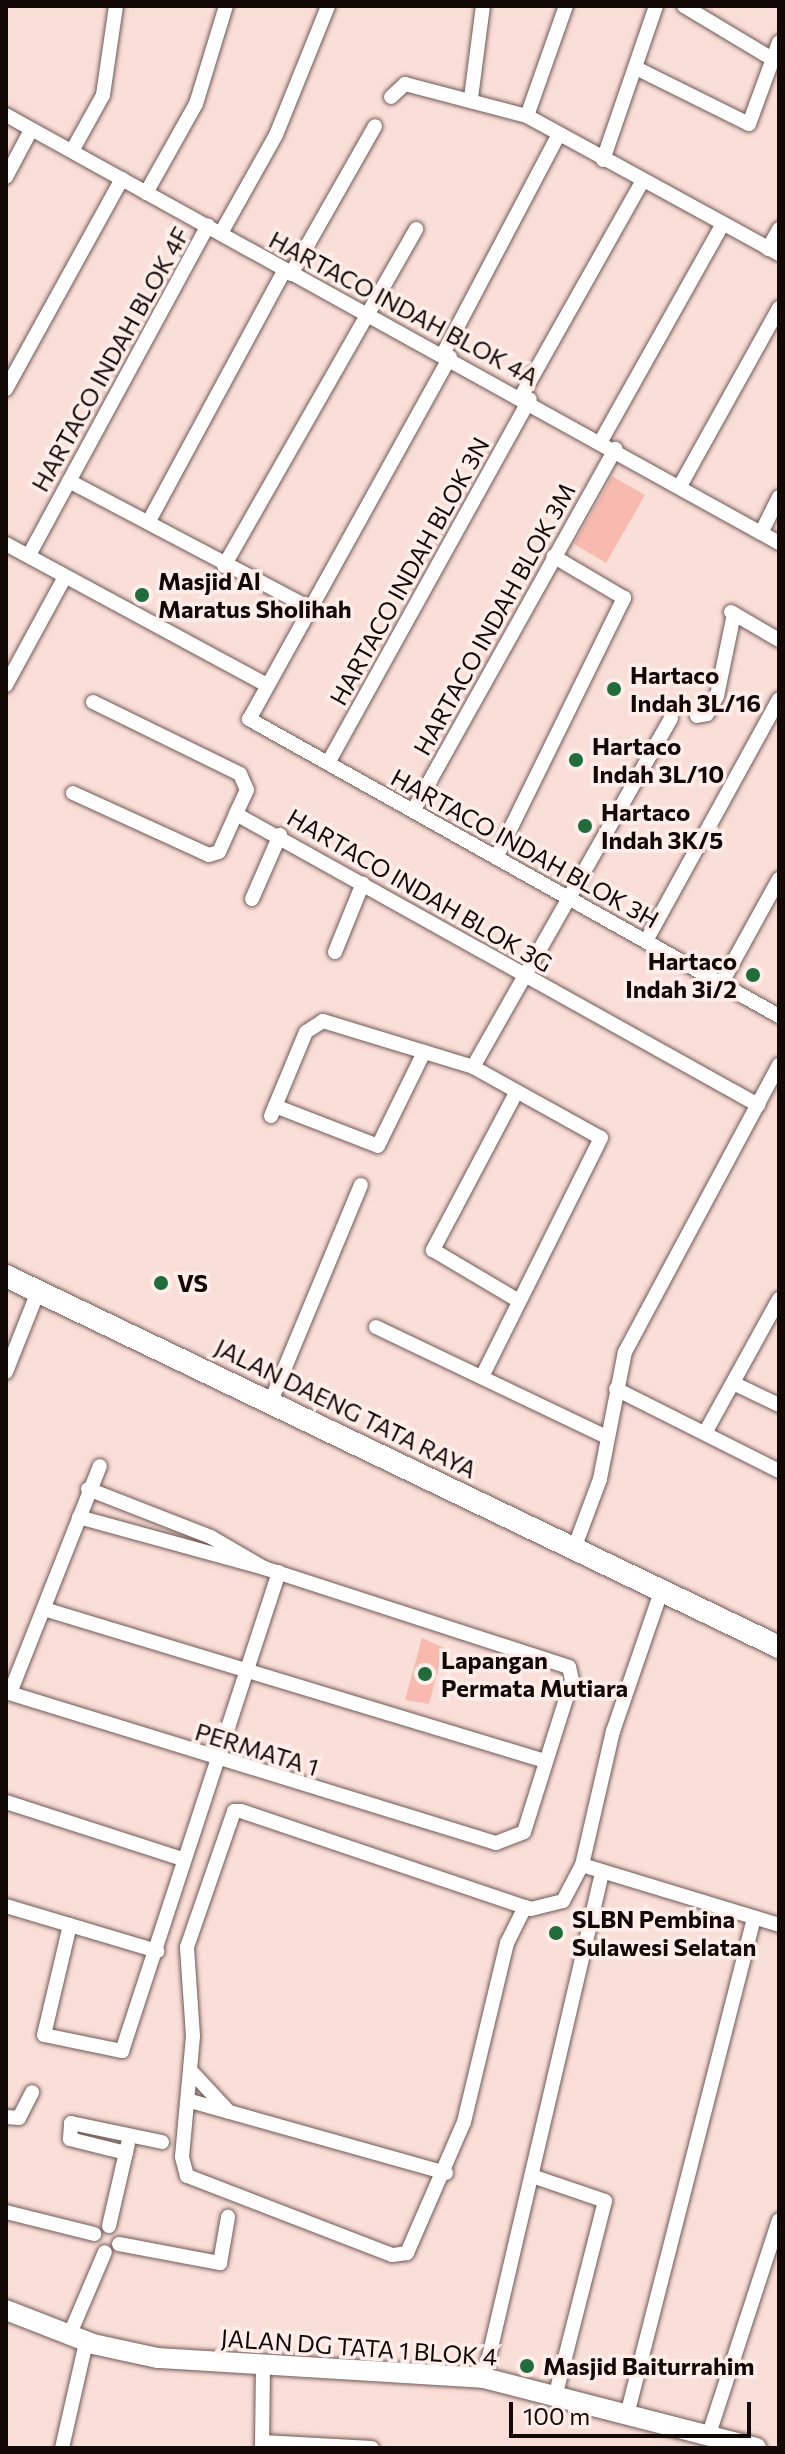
<!DOCTYPE html>
<html>
<head>
<meta charset="utf-8">
<style>
	body { margin:0 }
	#map { position:relative; width:785px; height:2454px; overflow:hidden; background:#faded8; font-family:Commissioner,sans-serif }
	div>[style] { position:absolute }
	.green>* { inset:0; background:#f8baae }
	.roads { filter:drop-shadow(0 0 2px #715955) drop-shadow(0 0 2px #715955) }
	.street>* { height:14px; margin:-7px; padding:0 7px; transform-origin:7px; border-radius:7px; background:#fff }
	.secondary>* { height:20px; margin:-10px; padding:0 10px; transform-origin:10px; border-radius:10px; background:#fff }
	.primary>* { height:22px; margin:-11px; padding:0 11px; transform-origin:11px; border-radius:11px; background:#fff }
	.dots>* { width:22px; height:22px; translate:-50% -50%; box-sizing:border-box; border:4px solid #ffeeea; border-radius:50% }
	span { translate:-50% -50%; white-space:nowrap; text-align:center; line-height:1.15; -webkit-text-stroke:7px #ffeeea; paint-order:stroke }
	.street-label { font-size:24px; color:#120907 }
	.poi-label { font-size:24px; color:#120907; font-weight:700 }
	.left { translate:0 -50%; text-align:left }
	.right { translate:-100% -50%; text-align:right }
	.frame { position:absolute; inset:0; border:8px solid #120907; pointer-events:none }
	.scale { position:absolute; left:509px; top:2402px; width:242px; height:36px; box-sizing:border-box; border:4px solid #120907; border-top:0; padding-left:10px; font-size:24px; line-height:28px; white-space:nowrap; color:#120907; -webkit-text-stroke:6px #ffeeea; paint-order:stroke }
</style>
</head>
<body>
<div id="map">
	<div class="green">
		<i style="clip-path:polygon(612px 476px,645px 495px,606px 563px,574px 544px)"></i>
		<i style="clip-path:polygon(422px 1638px,444px 1648px,429px 1704px,405px 1700px)"></i>
	</div>
	<div class="roads">
		<div class="street">
			<i style="left:684px;top:6px;width:105px;rotate:31deg"></i>
			<i style="left:636px;top:68px;width:126px;rotate:26.4deg"></i>
			<i style="left:749px;top:124px;width:87px;rotate:-69.9deg"></i>
			<i style="left:391px;top:97px;width:19px;rotate:-43deg"></i>
			<i style="left:405px;top:84px;width:126px;rotate:14.7deg"></i>
			<i style="left:527px;top:116px;width:287px;rotate:28.7deg"></i>
			<i style="left:471px;top:98px;width:93px;rotate:-82.6deg"></i>
			<i style="left:6px;top:115px;width:884px;rotate:28.97deg"></i>
			<i style="left:527px;top:116px;width:117px;rotate:-70.5deg"></i>
			<i style="left:72px;top:151px;width:64px;rotate:-61deg"></i>
			<i style="left:103px;top:95px;width:90px;rotate:-81.7deg"></i>
			<i style="left:603px;top:160px;width:163px;rotate:-71deg"></i>
			<i style="left:6px;top:177px;width:53px;rotate:-62deg"></i>
			<i style="left:146px;top:193px;width:102px;rotate:-60.7deg"></i>
			<i style="left:196px;top:104px;width:102px;rotate:-73deg"></i>
			<i style="left:221px;top:233px;width:112px;rotate:-60.7deg"></i>
			<i style="left:276px;top:135px;width:139px;rotate:-68deg"></i>
			<i style="left:768px;top:249px;width:23px;rotate:-61deg"></i>
			<i style="left:291px;top:274px;width:170px;rotate:-60.4deg"></i>
			<i style="left:443px;top:354px;width:249px;rotate:-62.2deg"></i>
			<i style="left:450px;top:357px;width:414px;rotate:119deg"></i>
			<i style="left:249px;top:719px;width:608px;rotate:29.27deg"></i>
			<i style="left:6px;top:389px;width:240px;rotate:-61.1deg"></i>
			<i style="left:522px;top:395px;width:244px;rotate:-60.6deg"></i>
			<i style="left:601px;top:441px;width:249px;rotate:-60.7deg"></i>
			<i style="left:69px;top:481px;width:272px;rotate:27.8deg"></i>
			<i style="left:680px;top:486px;width:204px;rotate:-60.9deg"></i>
			<i style="left:149px;top:521px;width:284px;rotate:-61.6deg"></i>
			<i style="left:761px;top:533px;width:40px;rotate:-63.4deg"></i>
			<i style="left:6px;top:544px;width:297px;rotate:28.4deg"></i>
			<i style="left:29px;top:555px;width:375px;rotate:-61.5deg"></i>
			<i style="left:224px;top:566px;width:388px;rotate:-60.3deg"></i>
			<i style="left:731px;top:612px;width:56px;rotate:30.3deg"></i>
			<i style="left:6px;top:685px;width:123px;rotate:-61.4deg"></i>
			<i style="left:93px;top:702px;width:164px;rotate:26.1deg"></i>
			<i style="left:240px;top:774px;width:17px;rotate:66deg"></i>
			<i style="left:247px;top:790px;width:26px;rotate:115deg"></i>
			<i style="left:697px;top:716px;width:10px;rotate:-11deg"></i>
			<i style="left:707px;top:714px;width:21px;rotate:-61deg"></i>
			<i style="left:717px;top:696px;width:84px;rotate:-78.3deg"></i>
			<i style="left:328px;top:763px;width:416px;rotate:-61deg"></i>
			<i style="left:73px;top:793px;width:149px;rotate:24.5deg"></i>
			<i style="left:209px;top:855px;width:10px;rotate:-17deg"></i>
			<i style="left:219px;top:852px;width:42px;rotate:-65.9deg"></i>
			<i style="left:236px;top:814px;width:598px;rotate:29.14deg"></i>
			<i style="left:413px;top:811px;width:415px;rotate:-60.8deg"></i>
			<i style="left:497px;top:856px;width:288px;rotate:-63.8deg"></i>
			<i style="left:624px;top:598px;width:82px;rotate:-149.4deg"></i>
			<i style="left:252px;top:899px;width:70px;rotate:-66.4deg"></i>
			<i style="left:646px;top:941px;width:276px;rotate:-61.2deg"></i>
			<i style="left:335px;top:952px;width:74px;rotate:-67.9deg"></i>
			<i style="left:721px;top:984px;width:120px;rotate:-61.1deg"></i>
			<i style="left:473px;top:1067px;width:401px;rotate:-60.4deg"></i>
			<i style="left:516px;top:1093px;width:178px;rotate:117.9deg"></i>
			<i style="left:433px;top:1250px;width:100px;rotate:30.7deg"></i>
			<i style="left:275px;top:1106px;width:110px;rotate:21.2deg"></i>
			<i style="left:378px;top:1146px;width:105px;rotate:-63.9deg"></i>
			<i style="left:271px;top:1116px;width:91px;rotate:-67.4deg"></i>
			<i style="left:306px;top:1032px;width:20px;rotate:-33deg"></i>
			<i style="left:323px;top:1021px;width:157px;rotate:17deg"></i>
			<i style="left:473px;top:1067px;width:146px;rotate:29deg"></i>
			<i style="left:601px;top:1138px;width:265px;rotate:116.5deg"></i>
			<i style="left:376px;top:1327px;width:256px;rotate:25.5deg"></i>
			<i style="left:6px;top:1372px;width:89px;rotate:-68.3deg"></i>
			<i style="left:733px;top:1383px;width:51px;rotate:25.6deg"></i>
			<i style="left:616px;top:1389px;width:182px;rotate:26.7deg"></i>
			<i style="left:271px;top:1401px;width:234px;rotate:-67.4deg"></i>
			<i style="left:705px;top:1433px;width:153px;rotate:-61.1deg"></i>
			<i style="left:79px;top:1517px;width:192px;rotate:15.4deg"></i>
			<i style="left:575px;top:1546px;width:72px;rotate:-69.5deg"></i>
			<i style="left:600px;top:1479px;width:129px;rotate:-78.9deg"></i>
			<i style="left:625px;top:1352px;width:326px;rotate:-61.8deg"></i>
			<i style="left:662px;top:1589px;width:150px;rotate:109deg"></i>
			<i style="left:613px;top:1731px;width:138px;rotate:103deg"></i>
			<i style="left:582px;top:1865px;width:206px;rotate:16.9deg"></i>
			<i style="left:44px;top:1609px;width:524px;rotate:16.88deg"></i>
			<i style="left:6px;top:1692px;width:513px;rotate:17.13deg"></i>
			<i style="left:496px;top:1843px;width:30px;rotate:-21deg"></i>
			<i style="left:524px;top:1832px;width:159px;rotate:-72.5deg"></i>
			<i style="left:572px;top:1680px;width:13px;rotate:-103deg"></i>
			<i style="left:569px;top:1667px;width:321px;rotate:-162deg"></i>
			<i style="left:264px;top:1568px;width:61px;rotate:-149.7deg"></i>
			<i style="left:211px;top:1537px;width:132px;rotate:-158.7deg"></i>
			<i style="left:10px;top:1693px;width:244px;rotate:-68.4deg"></i>
			<i style="left:6px;top:1802px;width:185px;rotate:17.9deg"></i>
			<i style="left:6px;top:1906px;width:158px;rotate:16.6deg"></i>
			<i style="left:525px;top:1907px;width:40px;rotate:116.6deg"></i>
			<i style="left:507px;top:1943px;width:184px;rotate:103.5deg"></i>
			<i style="left:464px;top:2122px;width:143px;rotate:113.5deg"></i>
			<i style="left:407px;top:2253px;width:15px;rotate:172deg"></i>
			<i style="left:392px;top:2255px;width:220px;rotate:-158.9deg"></i>
			<i style="left:187px;top:2176px;width:20px;rotate:-105deg"></i>
			<i style="left:182px;top:2157px;width:121px;rotate:-84.8deg"></i>
			<i style="left:193px;top:2036px;width:89px;rotate:-93.9deg"></i>
			<i style="left:187px;top:1947px;width:144px;rotate:-70.9deg"></i>
			<i style="left:234px;top:1811px;width:7px"></i>
			<i style="left:241px;top:1811px;width:300px;rotate:18.7deg"></i>
			<i style="left:525px;top:1907px;width:6px;rotate:18deg"></i>
			<i style="left:531px;top:1909px;width:33px;rotate:-14deg"></i>
			<i style="left:563px;top:1901px;width:41px;rotate:-62.2deg"></i>
			<i style="left:70px;top:1925px;width:113px;rotate:103.3deg"></i>
			<i style="left:44px;top:2035px;width:80px;rotate:11.6deg"></i>
			<i style="left:122px;top:2051px;width:504px;rotate:-71.85deg"></i>
			<i style="left:191px;top:2071px;width:56px;rotate:47.2deg"></i>
			<i style="left:190px;top:2101px;width:266px;rotate:15.7deg"></i>
			<i style="left:6px;top:2117px;width:13px;rotate:4deg"></i>
			<i style="left:19px;top:2118px;width:29px;rotate:-63deg"></i>
			<i style="left:126px;top:2153px;width:58px;rotate:-166deg"></i>
			<i style="left:70px;top:2139px;width:16px;rotate:-86deg"></i>
			<i style="left:71px;top:2123px;width:93px;rotate:11.8deg"></i>
			<i style="left:532px;top:2176px;width:77px;rotate:18.9deg"></i>
			<i style="left:605px;top:2201px;width:198px;rotate:104.3deg"></i>
			<i style="left:6px;top:2212px;width:91px;rotate:14deg"></i>
			<i style="left:109px;top:2226px;width:84px;rotate:-77deg"></i>
			<i style="left:119px;top:2244px;width:103px;rotate:10.7deg"></i>
			<i style="left:220px;top:2263px;width:47px;rotate:-80.1deg"></i>
			<i style="left:69px;top:2336px;width:91px;rotate:-66.8deg"></i>
			<i style="left:484px;top:2378px;width:519px;rotate:-76.85deg"></i>
			<i style="left:628px;top:2411px;width:509px;rotate:-75.66deg"></i>
			<i style="left:709px;top:2434px;width:225px;rotate:-71.9deg"></i>
			<i style="left:262px;top:2442px;width:110px;rotate:3.1deg"></i>
			<i style="left:62px;top:2448px;width:109px;rotate:-77.2deg"></i>
			<i style="left:262px;top:2448px;width:84px;rotate:-89.3deg"></i>
		</div>
		<div class="secondary">
			<i style="left:6px;top:2310px;width:93px;rotate:21.3deg"></i>
			<i style="left:93px;top:2344px;width:66px;rotate:12.2deg"></i>
			<i style="left:158px;top:2358px;width:327px;rotate:3.5deg"></i>
			<i style="left:484px;top:2378px;width:281px;rotate:14.4deg"></i>
		</div>
		<div class="primary">
			<i style="left:6px;top:1276px;width:857px;rotate:25.64deg"></i>
		</div>
	</div>
	<div class="dots">
		<i style="left:142px;top:595px;background:#206c3b"></i>
		<i style="left:614px;top:689px;background:#206c3b"></i>
		<i style="left:576px;top:760px;background:#206c3b"></i>
		<i style="left:585px;top:826px;background:#206c3b"></i>
		<i style="left:753px;top:975px;background:#206c3b"></i>
		<i style="left:161px;top:1283px;background:#206c3b"></i>
		<i style="left:425px;top:1674px;background:#206c3b"></i>
		<i style="left:556px;top:1933px;background:#206c3b"></i>
		<i style="left:527px;top:2366px;background:#206c3b"></i>
	</div>
	<div class="street-label">
		<span style="left:404px;top:308px;rotate:28deg">HARTACO INDAH BLOK 4A</span>
		<span style="left:110px;top:359px;rotate:-61deg">HARTACO INDAH BLOK 4F</span>
		<span style="left:409px;top:571px;rotate:-61deg">HARTACO INDAH BLOK 3N</span>
		<span style="left:494px;top:619px;rotate:-61deg">HARTACO INDAH BLOK 3M</span>
		<span style="left:525px;top:848px;rotate:29deg">HARTACO INDAH BLOK 3H</span>
		<span style="left:420px;top:890px;rotate:30deg">HARTACO INDAH BLOK 3G</span>
		<span style="left:346px;top:1408px;rotate:26deg">JALAN DAENG TATA RAYA</span>
		<span style="left:257px;top:1749px;rotate:17deg">PERMATA 1</span>
		<span style="left:359px;top:2347px;rotate:4deg">JALAN DG TATA 1 BLOK 4</span>
	</div>
	<div class="poi-label">
		<span class="left" style="left:158px;top:595px">Masjid Al<br>Maratus Sholihah</span>
		<span class="left" style="left:630px;top:689px">Hartaco<br>Indah 3L/16</span>
		<span class="left" style="left:592px;top:760px">Hartaco<br>Indah 3L/10</span>
		<span class="left" style="left:601px;top:826px">Hartaco<br>Indah 3K/5</span>
		<span class="right" style="left:737px;top:975px">Hartaco<br>Indah 3i/2</span>
		<span class="left" style="left:177px;top:1283px">VS</span>
		<span class="left" style="left:441px;top:1674px">Lapangan<br>Permata Mutiara</span>
		<span class="left" style="left:572px;top:1933px">SLBN Pembina<br>Sulawesi Selatan</span>
		<span class="left" style="left:543px;top:2366px">Masjid Baiturrahim</span>
	</div>
	<div class="frame"></div>
	<div class="scale">100 m</div>
</div>
</body>
</html>
